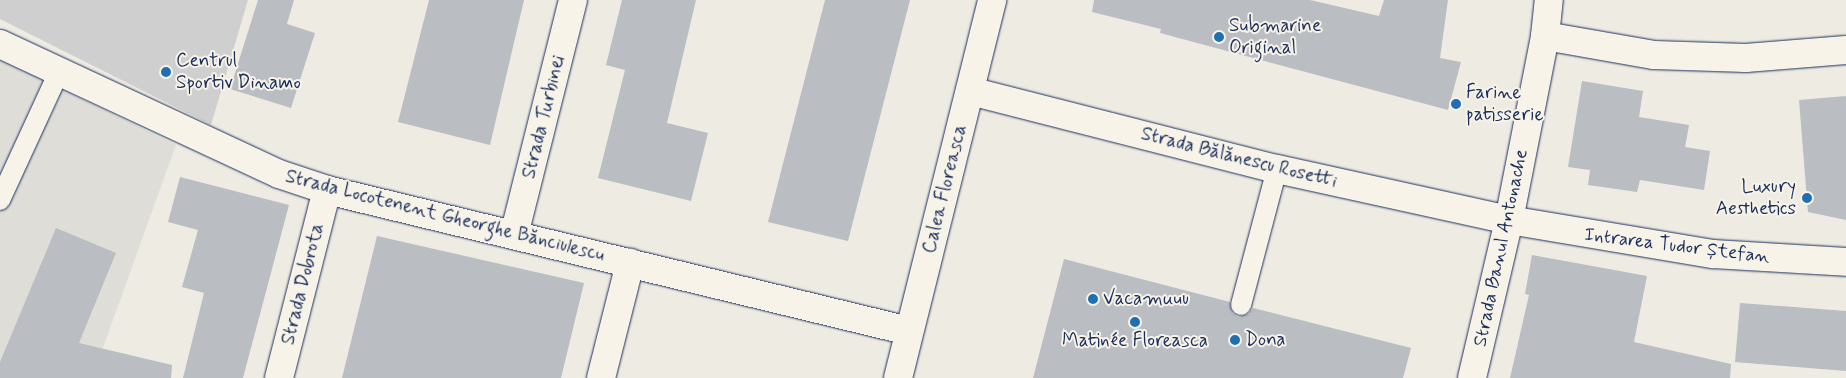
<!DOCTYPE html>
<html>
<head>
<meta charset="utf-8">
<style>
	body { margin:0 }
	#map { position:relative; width:1846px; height:378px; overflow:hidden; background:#eeebe2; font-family:Mynerve,sans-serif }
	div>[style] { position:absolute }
	.built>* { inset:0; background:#deddd8 }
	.green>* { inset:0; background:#cfcfcf }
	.building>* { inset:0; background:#babdc2 }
	.roads { filter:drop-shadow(0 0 1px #1b2f5e) drop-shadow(0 0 1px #1b2f5e) }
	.service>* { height:20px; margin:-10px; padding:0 10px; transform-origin:10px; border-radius:10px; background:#f7f3e8 }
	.minor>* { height:28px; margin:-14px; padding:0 14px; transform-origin:14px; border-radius:14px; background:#f7f3e8 }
	.tertiary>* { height:28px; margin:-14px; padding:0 14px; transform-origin:14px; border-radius:14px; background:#f7f3e8 }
	.dots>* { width:14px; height:14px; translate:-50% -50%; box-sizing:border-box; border:2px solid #f7f3e8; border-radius:50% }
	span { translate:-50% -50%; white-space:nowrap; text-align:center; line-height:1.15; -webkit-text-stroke:4px #f7f3e8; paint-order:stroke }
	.poi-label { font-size:19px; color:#1b2f5e }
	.left { translate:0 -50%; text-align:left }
	.right { translate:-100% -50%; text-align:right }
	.street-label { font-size:19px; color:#1b2f5e }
</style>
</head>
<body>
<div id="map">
	<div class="built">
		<i style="clip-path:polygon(0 59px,176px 145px,92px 378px,0 378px)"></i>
	</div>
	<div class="green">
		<i style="clip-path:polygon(0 0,248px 0,211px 125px,0 19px)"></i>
	</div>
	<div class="building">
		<i style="clip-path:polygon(258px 0,294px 0,287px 24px,315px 33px,291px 108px,230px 89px)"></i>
		<i style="clip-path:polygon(429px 0,524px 0,490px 145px,398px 122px)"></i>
		<i style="clip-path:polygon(622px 0,696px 0,667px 123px,708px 133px,691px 201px,598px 178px,625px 70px,606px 65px)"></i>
		<i style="clip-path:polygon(825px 0,910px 0,848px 241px,768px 222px)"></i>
		<i style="clip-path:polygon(1094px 0,1310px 0,1379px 16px,1384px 0,1448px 0,1440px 58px,1461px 62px,1448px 110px,1160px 33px,1161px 29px,1092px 12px)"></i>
		<i style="clip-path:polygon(1582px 81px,1643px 91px,1639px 117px,1689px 125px,1685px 147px,1710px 151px,1704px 190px,1640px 180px,1637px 192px,1588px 185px,1590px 170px,1568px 167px)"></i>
		<i style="clip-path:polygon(1846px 96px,1846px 220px,1808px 212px,1799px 100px)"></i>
		<i style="clip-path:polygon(180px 177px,289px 205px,243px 378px,183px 378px,204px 293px,182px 287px,198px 230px,168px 222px)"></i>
		<i style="clip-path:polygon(56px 228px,116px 253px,79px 343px,172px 365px,171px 378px,0 378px,0 362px)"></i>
		<i style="clip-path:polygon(377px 236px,584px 283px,561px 378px,342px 378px)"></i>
		<i style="clip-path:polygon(1532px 255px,1647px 276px,1634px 342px,1731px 364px,1730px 378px,1510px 378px,1529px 295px,1525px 294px)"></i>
		<i style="clip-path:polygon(1064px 259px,1230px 302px,1232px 313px,1238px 317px,1249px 314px,1253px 308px,1411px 348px,1403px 378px,1033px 378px)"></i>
		<i style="clip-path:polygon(1740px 303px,1846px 311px,1846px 371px,1735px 362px)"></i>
	</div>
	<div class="roads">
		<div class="service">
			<i style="left:0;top:200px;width:141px;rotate:-65.3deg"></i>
			<i style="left:1241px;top:305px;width:141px;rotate:-75.2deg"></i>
		</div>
		<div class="minor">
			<i style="left:1545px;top:36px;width:111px;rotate:9.9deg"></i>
			<i style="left:1654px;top:55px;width:92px;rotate:1.9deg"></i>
			<i style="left:1746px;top:58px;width:100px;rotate:-4.6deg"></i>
			<i style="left:970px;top:91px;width:317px;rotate:14.3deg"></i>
			<i style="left:1277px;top:169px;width:238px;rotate:12.4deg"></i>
			<i style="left:1509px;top:220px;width:207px;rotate:9.5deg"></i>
			<i style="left:1713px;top:254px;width:133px;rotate:3.4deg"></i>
			<i style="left:514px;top:235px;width:242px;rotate:-75.9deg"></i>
			<i style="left:279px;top:378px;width:194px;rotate:-75.7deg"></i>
			<i style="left:601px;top:378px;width:119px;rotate:-75.8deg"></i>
			<i style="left:1472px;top:378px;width:162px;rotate:-76.8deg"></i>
			<i style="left:1509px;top:220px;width:187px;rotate:-78.9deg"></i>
			<i style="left:1545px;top:36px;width:36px;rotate:-84deg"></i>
		</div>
		<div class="tertiary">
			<i style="left:0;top:44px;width:308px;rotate:25deg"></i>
			<i style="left:279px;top:174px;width:51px;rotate:18.4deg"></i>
			<i style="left:327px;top:190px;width:599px;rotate:13.62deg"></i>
			<i style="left:898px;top:378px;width:390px;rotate:-76deg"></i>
		</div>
	</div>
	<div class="dots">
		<i style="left:1219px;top:37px;background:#1f6fb2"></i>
		<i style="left:166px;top:72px;background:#1f6fb2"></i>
		<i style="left:1456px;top:104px;background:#1f6fb2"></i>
		<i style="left:1807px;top:198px;background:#1f6fb2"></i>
		<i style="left:1093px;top:299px;background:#1f6fb2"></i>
		<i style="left:1135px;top:322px;background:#1f6fb2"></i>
		<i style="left:1235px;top:340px;background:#1f6fb2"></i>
	</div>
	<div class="poi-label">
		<span class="left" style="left:1229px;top:37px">Submarine<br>Original</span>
		<span class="left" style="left:176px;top:72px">Centrul<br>Sportiv Dinamo</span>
		<span class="left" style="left:1466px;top:104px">Farine<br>patisserie</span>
		<span class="right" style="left:1796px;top:198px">Luxury<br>Aesthetics</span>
		<span class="left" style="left:1103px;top:299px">Vacamuuu</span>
		<span class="left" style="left:1245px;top:340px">Dona</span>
		<span style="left:1135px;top:341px">Matinée Floreasca</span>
	</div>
	<div class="street-label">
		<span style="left:544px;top:117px;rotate:-76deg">Strada Turbinei</span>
		<span style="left:1239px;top:158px;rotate:14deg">Strada Bălănescu Rosetti</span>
		<span style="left:945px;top:189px;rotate:-76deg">Calea Floreasca</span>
		<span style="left:445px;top:216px;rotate:14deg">Strada Locotenent Gheorghe Bănciulescu</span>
		<span style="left:1677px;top:246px;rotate:7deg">Intrarea Tudor Ștefan</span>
		<span style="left:1501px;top:248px;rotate:-78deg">Strada Banul Antonache</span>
		<span style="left:303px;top:284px;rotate:-76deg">Strada Dobrota</span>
	</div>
</div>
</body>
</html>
